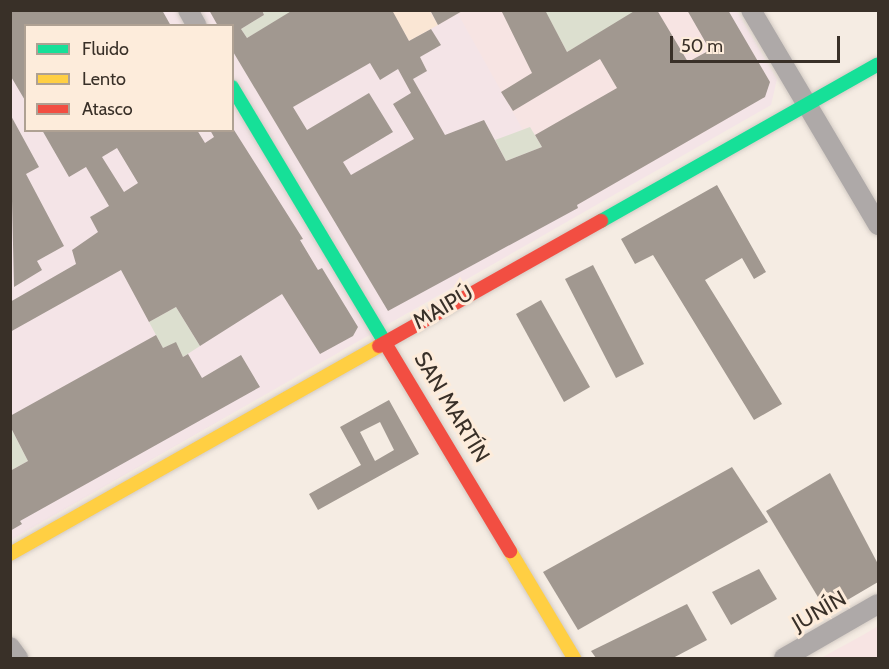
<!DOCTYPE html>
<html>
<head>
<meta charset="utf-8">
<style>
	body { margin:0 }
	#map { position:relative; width:889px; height:669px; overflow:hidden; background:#f5ece3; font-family:Cabin,sans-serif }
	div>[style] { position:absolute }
	.commercial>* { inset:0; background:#f4e4e7 }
	.built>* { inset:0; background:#fae6d4 }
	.education>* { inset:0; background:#f7e4e3 }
	.green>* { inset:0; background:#dcdfcf }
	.building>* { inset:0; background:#a19890 }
	.roads { filter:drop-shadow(0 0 2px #d2cac3) drop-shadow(0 0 2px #d2cac3) }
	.street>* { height:20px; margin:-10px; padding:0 10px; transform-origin:10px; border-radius:10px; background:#aea9a8 }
	.fast>* { height:14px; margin:-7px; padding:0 7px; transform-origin:7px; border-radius:7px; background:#16e098 }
	.slow>* { height:14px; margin:-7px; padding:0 7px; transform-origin:7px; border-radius:7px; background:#ffcf43 }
	.jam>* { height:14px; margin:-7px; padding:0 7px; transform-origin:7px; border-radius:7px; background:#f24e42 }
	span { translate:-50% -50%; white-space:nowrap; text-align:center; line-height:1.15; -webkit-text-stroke:6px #fdecdb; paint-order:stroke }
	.street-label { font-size:22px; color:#393028 }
	.frame { position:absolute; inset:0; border:12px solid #393028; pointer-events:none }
	.legend { position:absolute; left:24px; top:24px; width:210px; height:108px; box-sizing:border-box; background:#fdecdb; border:2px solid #afa193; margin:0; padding:8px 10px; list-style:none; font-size:18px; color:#393028 }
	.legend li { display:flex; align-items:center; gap:12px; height:30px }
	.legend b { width:30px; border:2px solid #afa193 }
	.scale { position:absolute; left:670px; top:36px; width:170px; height:27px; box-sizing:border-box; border:3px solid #393028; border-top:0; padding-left:8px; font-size:18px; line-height:21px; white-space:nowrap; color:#393028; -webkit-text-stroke:4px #fdecdb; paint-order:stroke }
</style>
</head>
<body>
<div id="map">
	<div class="commercial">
		<i style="clip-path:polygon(evenodd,11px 11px,737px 11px,777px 79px,771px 105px,11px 540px,11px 11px,26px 26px,232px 26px,232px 130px,26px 130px,26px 26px)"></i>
	</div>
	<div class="built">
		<i style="clip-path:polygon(392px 11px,430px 11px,438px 25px,409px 41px)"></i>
	</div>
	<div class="education">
		<i style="clip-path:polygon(430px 11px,728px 11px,770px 82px,765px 97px,577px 205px,530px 127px,523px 130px,458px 14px,438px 25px)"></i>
		<i style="clip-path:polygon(878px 626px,878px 658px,821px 658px,863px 635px)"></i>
	</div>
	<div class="green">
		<i style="clip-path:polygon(262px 11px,293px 11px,247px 38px,241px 29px,264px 15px)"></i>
		<i style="clip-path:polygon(545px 11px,636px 11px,567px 52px)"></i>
		<i style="clip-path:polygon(530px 127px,542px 147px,506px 161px,495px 140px)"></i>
		<i style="clip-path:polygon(176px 307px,200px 346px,183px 357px,176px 343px,163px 348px,149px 322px)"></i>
		<i style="clip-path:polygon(10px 426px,28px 461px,10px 471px)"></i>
	</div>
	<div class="building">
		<i style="clip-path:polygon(10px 10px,162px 10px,171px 26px,26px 26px,26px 102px,10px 75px)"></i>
		<i style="clip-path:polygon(evenodd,209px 10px,262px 10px,264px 15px,241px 29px,247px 38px,293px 10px,392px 10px,409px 41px,431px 29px,441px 45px,420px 57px,427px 71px,413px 79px,445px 135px,484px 120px,506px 161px,542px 147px,535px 135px,617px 88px,600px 59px,513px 111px,501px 92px,532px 73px,501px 10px,545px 10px,567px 52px,636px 10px,657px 10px,688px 62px,710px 50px,687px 10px,728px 10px,770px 82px,765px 97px,577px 205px,578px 208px,388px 311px,232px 50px,232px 26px,218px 26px,209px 10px,370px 63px,380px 80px,398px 69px,411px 93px,393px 104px,414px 139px,351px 175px,343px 162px,393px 132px,369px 93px,307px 130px,293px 107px,370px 63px)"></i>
		<i style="clip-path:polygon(430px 10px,464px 10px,438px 25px)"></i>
		<i style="clip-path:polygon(10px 114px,39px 167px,26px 174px,64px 246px,37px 261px,42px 270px,14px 287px)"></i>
		<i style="clip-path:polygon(evenodd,42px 130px,197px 130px,205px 143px,214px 137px,210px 130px,234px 130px,303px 239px,300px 240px,318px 270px,322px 268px,358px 327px,353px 336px,320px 354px,282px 294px,200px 346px,176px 307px,149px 322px,121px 270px,10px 332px,10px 302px,76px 264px,72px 250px,98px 232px,90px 217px,109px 206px,86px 167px,69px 177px,42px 130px,117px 148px,138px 183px,124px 192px,102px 157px,117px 148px)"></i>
		<i style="clip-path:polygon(717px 185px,766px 272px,754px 279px,742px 258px,705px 280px,782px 404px,754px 420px,653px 255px,635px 264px,621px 239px)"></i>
		<i style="clip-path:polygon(593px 265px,644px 364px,616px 378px,565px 279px)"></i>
		<i style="clip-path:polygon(541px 300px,590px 387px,564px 402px,516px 314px)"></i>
		<i style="clip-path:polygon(156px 335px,163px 348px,176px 342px,183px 357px,188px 354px,202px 378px,241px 355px,260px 387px,20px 521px,22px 524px,10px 531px,10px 471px,28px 461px,10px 426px,10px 416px)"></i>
		<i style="clip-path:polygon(evenodd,389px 400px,419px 454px,318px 510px,309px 494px,361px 465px,340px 427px,389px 400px,380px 422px,394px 450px,375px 461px,360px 432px,380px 422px)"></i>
		<i style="clip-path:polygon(732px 467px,768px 522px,578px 630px,543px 572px)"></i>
		<i style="clip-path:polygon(830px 473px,878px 564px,878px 582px,827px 612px,766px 511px)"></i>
		<i style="clip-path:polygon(759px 569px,777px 599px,731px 625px,712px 592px)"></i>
		<i style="clip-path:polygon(687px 604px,707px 640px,673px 658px,596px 658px,591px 651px)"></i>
	</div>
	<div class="roads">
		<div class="street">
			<i style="left:188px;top:10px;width:18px;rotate:61deg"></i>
			<i style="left:751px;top:10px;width:250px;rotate:59.4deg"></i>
			<i style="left:10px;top:647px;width:14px;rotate:54deg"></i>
			<i style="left:784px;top:658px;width:108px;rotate:-29.9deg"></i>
		</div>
		<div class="fast">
			<i style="left:232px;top:87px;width:298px;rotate:59.1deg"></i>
			<i style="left:601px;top:221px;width:318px;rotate:-29.5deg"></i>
		</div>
		<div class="slow">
			<i style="left:510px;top:551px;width:125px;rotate:59.1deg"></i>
			<i style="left:10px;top:554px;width:424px;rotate:-29.4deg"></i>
		</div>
		<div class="jam">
			<i style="left:385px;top:343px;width:243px;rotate:59deg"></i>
			<i style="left:379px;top:346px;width:255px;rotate:-29.4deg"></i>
		</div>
	</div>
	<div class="street-label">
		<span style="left:443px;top:307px;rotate:-30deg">MAIPÚ</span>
		<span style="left:452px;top:407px;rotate:59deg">SAN MARTÍN</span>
		<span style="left:819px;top:611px;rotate:-30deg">JUNÍN</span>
	</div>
	<div class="frame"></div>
	<ul class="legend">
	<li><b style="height:8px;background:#16e098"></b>Fluido</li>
	<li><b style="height:8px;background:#ffcf43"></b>Lento</li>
	<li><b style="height:8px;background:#f24e42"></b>Atasco</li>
	</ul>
	<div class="scale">50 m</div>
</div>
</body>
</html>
